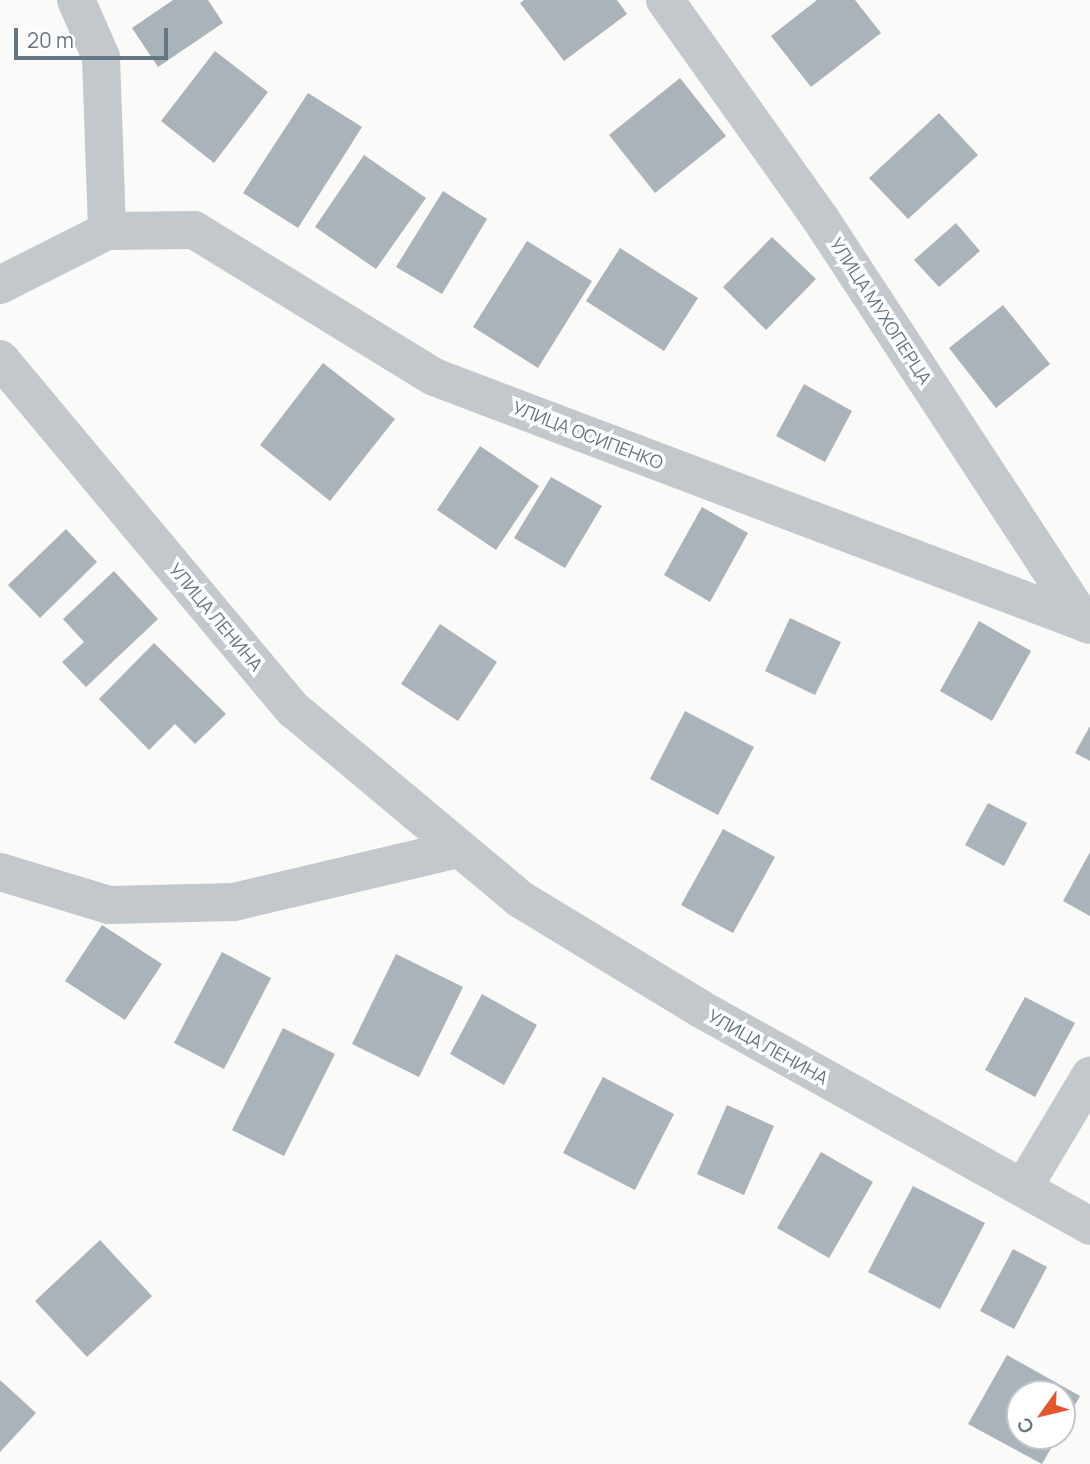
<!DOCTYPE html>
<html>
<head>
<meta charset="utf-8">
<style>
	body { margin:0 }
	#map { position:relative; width:1090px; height:1464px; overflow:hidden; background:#fafaf8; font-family:Manrope,sans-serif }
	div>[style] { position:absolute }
	.building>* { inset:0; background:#aab3b9 }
	.minor>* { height:38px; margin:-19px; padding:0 19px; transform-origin:19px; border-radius:19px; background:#c3c8cc }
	span { translate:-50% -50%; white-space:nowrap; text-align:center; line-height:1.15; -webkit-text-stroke:7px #fff; paint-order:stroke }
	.street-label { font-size:18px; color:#657683 }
	.north { position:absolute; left:1006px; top:1380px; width:70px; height:70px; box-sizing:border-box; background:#fff; border:2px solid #c1c8cd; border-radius:50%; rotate:236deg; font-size:19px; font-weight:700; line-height:28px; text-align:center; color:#657683 }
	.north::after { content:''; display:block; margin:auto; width:24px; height:32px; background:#e4572e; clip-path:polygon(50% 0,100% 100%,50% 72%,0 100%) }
	.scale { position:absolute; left:14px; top:28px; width:154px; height:32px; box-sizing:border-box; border:4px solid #657683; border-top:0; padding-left:9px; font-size:21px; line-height:24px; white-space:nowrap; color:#657683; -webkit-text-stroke:5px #fff; paint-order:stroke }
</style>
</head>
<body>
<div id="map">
	<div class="building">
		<i style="clip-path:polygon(173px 0,208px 0,223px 23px,158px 67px,132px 28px)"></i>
		<i style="clip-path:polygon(524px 0,617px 0,627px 14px,564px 61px,520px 3px)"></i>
		<i style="clip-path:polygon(817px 0,855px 0,881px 33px,811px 87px,771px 36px)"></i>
		<i style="clip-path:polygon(215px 51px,268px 92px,214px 163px,161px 121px)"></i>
		<i style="clip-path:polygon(680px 78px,726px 136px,655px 193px,609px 135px)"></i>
		<i style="clip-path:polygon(308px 93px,362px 127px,298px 228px,243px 193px)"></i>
		<i style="clip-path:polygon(939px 113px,978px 155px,908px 219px,869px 178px)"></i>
		<i style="clip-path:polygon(364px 155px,426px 198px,376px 269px,315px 227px)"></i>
		<i style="clip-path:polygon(443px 191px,487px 219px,442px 294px,396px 267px)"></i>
		<i style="clip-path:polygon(956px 223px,980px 251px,939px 287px,914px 260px)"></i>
		<i style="clip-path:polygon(772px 237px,816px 279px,766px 330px,723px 287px)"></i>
		<i style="clip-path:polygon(527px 241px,592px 281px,538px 368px,473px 327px)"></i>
		<i style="clip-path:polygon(620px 248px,698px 298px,664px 351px,586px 301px)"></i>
		<i style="clip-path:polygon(1003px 305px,1050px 364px,996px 408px,949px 348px)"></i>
		<i style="clip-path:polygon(323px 363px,395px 419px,330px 501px,260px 445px)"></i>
		<i style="clip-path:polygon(804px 384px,852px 411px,825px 462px,776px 436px)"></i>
		<i style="clip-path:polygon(480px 446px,539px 486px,496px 550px,437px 510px)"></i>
		<i style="clip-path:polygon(551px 477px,602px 506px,565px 568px,514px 538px)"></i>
		<i style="clip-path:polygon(702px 507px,748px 533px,710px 602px,664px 575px)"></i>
		<i style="clip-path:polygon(66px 529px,97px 562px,40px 618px,8px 585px)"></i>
		<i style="clip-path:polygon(114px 571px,158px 619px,86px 687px,62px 662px,84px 642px,63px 619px)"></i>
		<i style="clip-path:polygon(790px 618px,841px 642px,815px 695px,765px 671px)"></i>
		<i style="clip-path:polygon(979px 621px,1031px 651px,992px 721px,940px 691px)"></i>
		<i style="clip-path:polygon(440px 624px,497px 662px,458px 721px,401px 684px)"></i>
		<i style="clip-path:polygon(154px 643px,226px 714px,195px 744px,175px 724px,149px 750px,99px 699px)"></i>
		<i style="clip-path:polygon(685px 711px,754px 747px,718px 815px,650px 779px)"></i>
		<i style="clip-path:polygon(1090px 726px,1090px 761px,1075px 753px)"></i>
		<i style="clip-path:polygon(988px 803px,1027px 823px,1004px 866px,965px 845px)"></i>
		<i style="clip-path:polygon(723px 829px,775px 857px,733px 933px,681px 905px)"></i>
		<i style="clip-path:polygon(1090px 852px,1090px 916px,1063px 901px)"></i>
		<i style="clip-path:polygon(102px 925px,162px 964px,125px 1020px,65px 981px)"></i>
		<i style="clip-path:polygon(222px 952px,271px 978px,224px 1069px,174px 1043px)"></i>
		<i style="clip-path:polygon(396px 954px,463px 987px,419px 1077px,352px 1044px)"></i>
		<i style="clip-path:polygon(482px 994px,537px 1025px,504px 1085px,450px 1054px)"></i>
		<i style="clip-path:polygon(1025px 997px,1075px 1023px,1035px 1097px,985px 1070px)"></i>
		<i style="clip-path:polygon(283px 1028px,335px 1054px,284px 1156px,232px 1130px)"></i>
		<i style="clip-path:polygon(603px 1077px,674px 1114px,635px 1190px,563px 1153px)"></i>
		<i style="clip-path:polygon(727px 1105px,774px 1126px,744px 1195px,697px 1174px)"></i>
		<i style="clip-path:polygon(821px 1152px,873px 1182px,829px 1258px,777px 1228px)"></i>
		<i style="clip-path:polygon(913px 1186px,985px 1223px,940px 1309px,868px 1272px)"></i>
		<i style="clip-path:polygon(100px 1240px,152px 1296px,87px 1357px,35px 1301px)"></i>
		<i style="clip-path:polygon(1013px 1249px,1047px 1267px,1014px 1329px,980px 1311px)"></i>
		<i style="clip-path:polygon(1007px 1355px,1080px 1396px,1062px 1428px,1062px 1394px,1020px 1394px,1020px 1436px,1058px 1436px,1042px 1464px,968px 1424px)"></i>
		<i style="clip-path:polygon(0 1380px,36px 1413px,0 1452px)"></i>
	</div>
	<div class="minor">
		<i style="left:76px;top:0;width:62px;rotate:66.3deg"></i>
		<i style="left:101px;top:57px;width:174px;rotate:88deg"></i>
		<i style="left:665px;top:0;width:267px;rotate:54.6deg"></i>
		<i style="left:820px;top:218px;width:484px;rotate:56.8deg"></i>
		<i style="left:1085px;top:623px;width:5px;rotate:22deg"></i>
		<i style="left:0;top:285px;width:120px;rotate:-26.8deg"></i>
		<i style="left:107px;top:231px;width:87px;rotate:-0.7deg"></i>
		<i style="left:194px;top:230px;width:281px;rotate:31.5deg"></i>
		<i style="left:434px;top:377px;width:696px;rotate:20.7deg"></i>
		<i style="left:0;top:359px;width:458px;rotate:50.1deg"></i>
		<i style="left:294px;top:710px;width:295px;rotate:39.9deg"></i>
		<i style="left:520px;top:899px;width:210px;rotate:31.3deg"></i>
		<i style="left:699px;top:1008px;width:448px;rotate:29.1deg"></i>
		<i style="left:0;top:872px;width:114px;rotate:16.8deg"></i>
		<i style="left:109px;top:905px;width:125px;rotate:-1.4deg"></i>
		<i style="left:234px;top:902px;width:230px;rotate:-13.3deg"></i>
		<i style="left:1023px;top:1188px;width:131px;rotate:-59.1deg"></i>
	</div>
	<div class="street-label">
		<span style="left:881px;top:311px;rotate:57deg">УЛИЦА МУХОПЕРЦА</span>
		<span style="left:588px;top:435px;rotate:21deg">УЛИЦА ОСИПЕНКО</span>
		<span style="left:216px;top:617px;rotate:50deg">УЛИЦА ЛЕНИНА</span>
		<span style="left:768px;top:1047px;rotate:29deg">УЛИЦА ЛЕНИНА</span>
	</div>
	<div class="north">С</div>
	<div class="scale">20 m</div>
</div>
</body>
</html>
